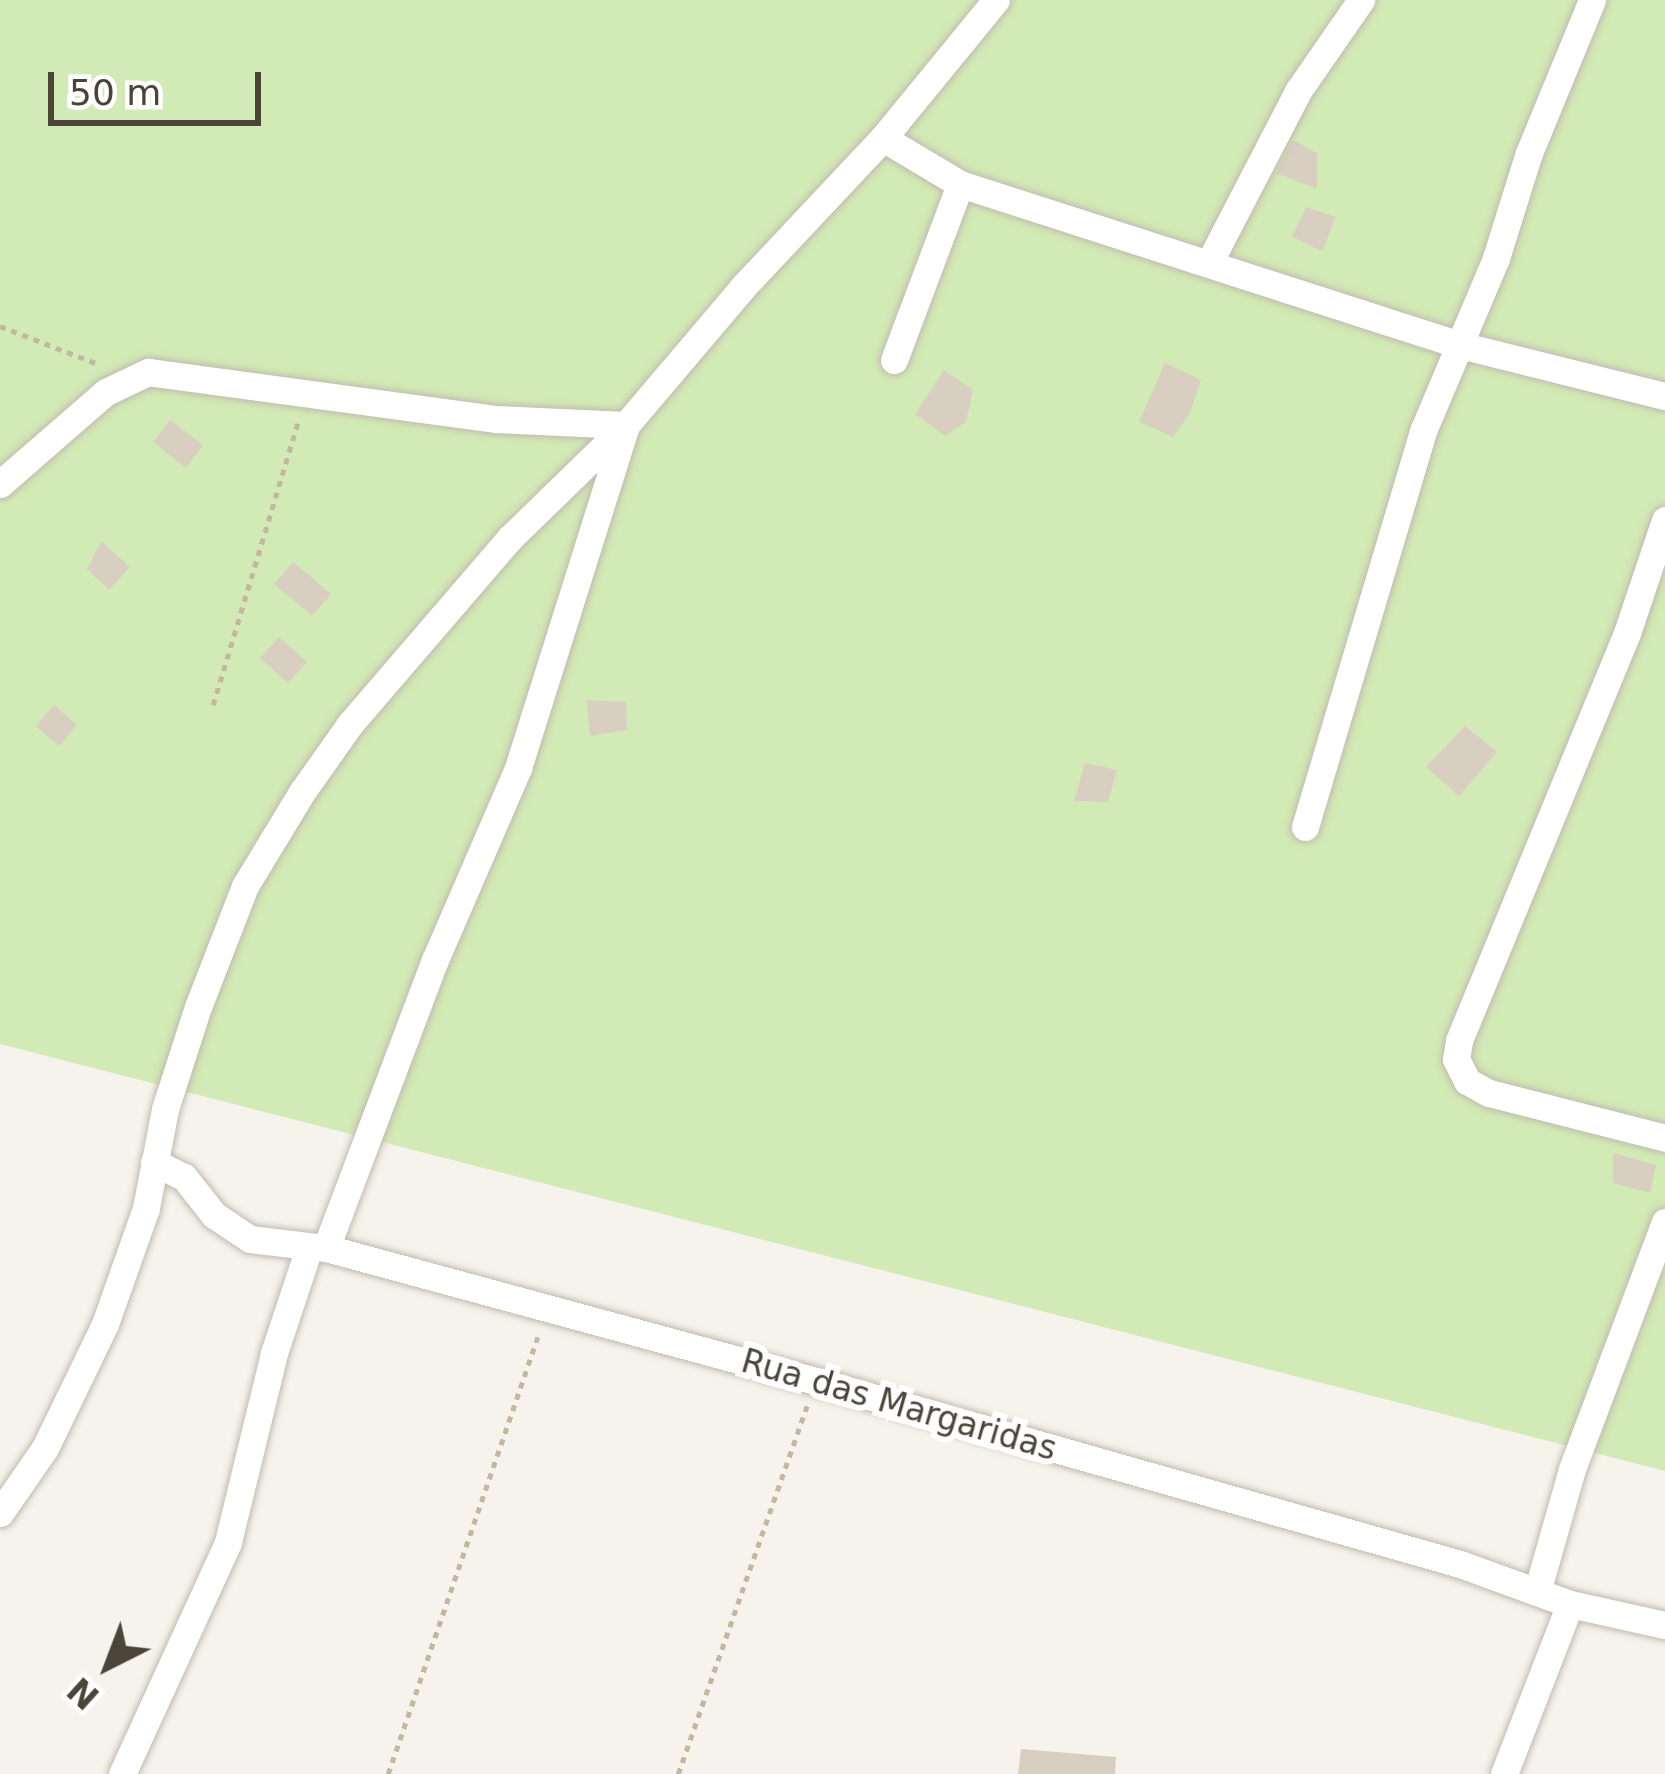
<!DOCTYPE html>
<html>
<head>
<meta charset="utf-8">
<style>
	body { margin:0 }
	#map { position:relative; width:1665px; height:1774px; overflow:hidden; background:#f6f3ec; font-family:"DejaVu Sans",sans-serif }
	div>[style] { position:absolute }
	.green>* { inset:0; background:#d2eab5 }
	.building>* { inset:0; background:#d8cfc1 }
	.path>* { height:4.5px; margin-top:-2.25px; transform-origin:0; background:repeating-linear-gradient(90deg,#c4b79f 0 6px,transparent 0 12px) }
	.roads { filter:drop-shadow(0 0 3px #c2bbae) drop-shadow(0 0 3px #c2bbae) }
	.minor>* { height:27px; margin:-13.5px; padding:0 13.5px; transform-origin:13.5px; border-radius:13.5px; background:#fff }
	span { translate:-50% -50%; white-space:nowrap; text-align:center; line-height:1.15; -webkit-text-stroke:12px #fff; paint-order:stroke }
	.street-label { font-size:33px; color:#4b4439 }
	.north { position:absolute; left:48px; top:1606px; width:120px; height:120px; -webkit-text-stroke:9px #fff; paint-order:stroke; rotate:222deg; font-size:33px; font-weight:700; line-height:48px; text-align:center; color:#4b4439 }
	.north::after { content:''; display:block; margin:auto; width:42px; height:54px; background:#4b4439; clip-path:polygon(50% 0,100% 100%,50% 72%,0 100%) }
	.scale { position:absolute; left:48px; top:72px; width:213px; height:54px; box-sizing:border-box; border:6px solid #4b4439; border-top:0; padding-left:15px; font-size:36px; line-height:42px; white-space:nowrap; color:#4b4439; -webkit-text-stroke:9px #fff; paint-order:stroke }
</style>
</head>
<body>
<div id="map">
	<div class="green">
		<i style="clip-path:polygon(0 0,1665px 0,1665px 1471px,0 1044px)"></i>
	</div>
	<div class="building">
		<i style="clip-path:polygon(1293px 140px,1317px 153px,1317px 189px,1276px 173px)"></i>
		<i style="clip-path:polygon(1306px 207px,1336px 217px,1322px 251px,1292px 237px)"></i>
		<i style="clip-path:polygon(1165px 363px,1201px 380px,1190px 413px,1173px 437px,1139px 422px)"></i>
		<i style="clip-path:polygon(944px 370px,973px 390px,966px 422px,945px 436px,915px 414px)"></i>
		<i style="clip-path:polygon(170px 420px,203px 445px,186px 468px,153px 442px)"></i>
		<i style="clip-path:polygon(101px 541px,130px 567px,109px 590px,87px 569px)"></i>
		<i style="clip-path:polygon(293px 562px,331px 594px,312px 616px,274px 584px)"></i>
		<i style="clip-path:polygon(279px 637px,307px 662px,288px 683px,260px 658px)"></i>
		<i style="clip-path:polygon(587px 700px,626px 702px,627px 730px,590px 736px)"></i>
		<i style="clip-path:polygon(54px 705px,77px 725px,59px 746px,36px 726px)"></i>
		<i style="clip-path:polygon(1465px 726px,1497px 752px,1459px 796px,1426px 767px)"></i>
		<i style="clip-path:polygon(1085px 763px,1117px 770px,1108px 802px,1074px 801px)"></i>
		<i style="clip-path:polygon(1613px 1153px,1656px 1165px,1650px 1193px,1613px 1183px)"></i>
		<i style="clip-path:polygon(1021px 1749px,1116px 1757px,1115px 1774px,1018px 1774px)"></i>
	</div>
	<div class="path">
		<i style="left:0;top:326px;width:105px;rotate:21.2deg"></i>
		<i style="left:213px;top:705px;width:300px;rotate:-73.3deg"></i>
		<i style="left:388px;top:1774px;width:462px;rotate:-71.1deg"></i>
		<i style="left:678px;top:1774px;width:390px;rotate:-70.7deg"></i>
	</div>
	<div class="roads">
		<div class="minor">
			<i style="left:883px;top:138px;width:90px;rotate:30.9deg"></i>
			<i style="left:960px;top:184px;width:525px;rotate:17.85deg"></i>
			<i style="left:1460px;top:345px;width:211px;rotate:14deg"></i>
			<i style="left:1210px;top:261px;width:191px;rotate:-62.6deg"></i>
			<i style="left:1298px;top:91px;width:111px;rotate:-55.3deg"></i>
			<i style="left:894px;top:360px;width:188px;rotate:-69.4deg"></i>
			<i style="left:0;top:484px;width:140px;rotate:-41deg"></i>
			<i style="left:106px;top:392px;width:47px;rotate:-25.5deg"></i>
			<i style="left:148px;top:372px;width:350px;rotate:7.7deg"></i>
			<i style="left:495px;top:419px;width:131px;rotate:2.6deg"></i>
			<i style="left:1665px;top:520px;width:119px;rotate:108.6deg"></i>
			<i style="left:1627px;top:633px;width:441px;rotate:112.4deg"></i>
			<i style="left:1459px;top:1041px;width:18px;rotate:99deg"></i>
			<i style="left:1456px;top:1059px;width:25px;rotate:63deg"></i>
			<i style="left:1467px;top:1081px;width:25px;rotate:29deg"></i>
			<i style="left:1489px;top:1093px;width:182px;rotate:14.3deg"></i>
			<i style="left:1305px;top:827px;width:413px;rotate:-73.4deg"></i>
			<i style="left:1423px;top:431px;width:188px;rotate:-67.1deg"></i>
			<i style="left:1496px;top:258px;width:110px;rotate:-72.6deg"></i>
			<i style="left:1529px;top:153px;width:165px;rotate:-67.6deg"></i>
			<i style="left:154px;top:1162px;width:34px;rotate:27deg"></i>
			<i style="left:184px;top:1177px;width:48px;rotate:51.7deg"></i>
			<i style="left:214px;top:1215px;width:43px;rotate:33.7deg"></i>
			<i style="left:250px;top:1239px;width:77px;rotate:6.8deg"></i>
			<i style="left:326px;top:1248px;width:508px;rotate:15.19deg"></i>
			<i style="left:816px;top:1381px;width:669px;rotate:15.86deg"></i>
			<i style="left:1460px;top:1564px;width:117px;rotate:20deg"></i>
			<i style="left:1570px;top:1604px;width:97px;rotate:12.5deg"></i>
			<i style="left:326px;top:1248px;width:308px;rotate:-69.3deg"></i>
			<i style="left:435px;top:960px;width:209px;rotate:-66.6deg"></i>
			<i style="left:518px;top:768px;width:355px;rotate:-72.5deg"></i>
			<i style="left:0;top:1513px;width:79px;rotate:-55.3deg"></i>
			<i style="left:45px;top:1448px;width:138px;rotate:-64.2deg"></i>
			<i style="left:105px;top:1324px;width:123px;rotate:-70.5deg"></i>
			<i style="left:146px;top:1208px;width:101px;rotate:-79.1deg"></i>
			<i style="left:165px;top:1109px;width:107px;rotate:-72.1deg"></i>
			<i style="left:198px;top:1007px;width:130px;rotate:-68.8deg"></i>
			<i style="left:245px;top:886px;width:110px;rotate:-58.8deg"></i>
			<i style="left:302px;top:792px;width:83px;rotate:-54.8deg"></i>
			<i style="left:350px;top:724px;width:245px;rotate:-49.3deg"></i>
			<i style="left:510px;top:538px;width:162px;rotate:-44.2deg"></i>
			<i style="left:626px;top:425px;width:181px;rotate:-49.7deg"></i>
			<i style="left:743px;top:287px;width:204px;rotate:-46.8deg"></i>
			<i style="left:883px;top:138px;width:178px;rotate:-50.7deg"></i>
			<i style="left:1537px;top:1592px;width:128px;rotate:-74.1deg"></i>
			<i style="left:1572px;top:1469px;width:264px;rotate:-69.4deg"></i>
			<i style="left:122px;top:1774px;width:255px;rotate:-65.4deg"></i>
			<i style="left:228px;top:1542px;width:195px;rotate:-76.3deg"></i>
			<i style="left:274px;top:1353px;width:111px;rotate:-71.6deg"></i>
			<i style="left:1504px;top:1774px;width:182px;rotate:-68.8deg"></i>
		</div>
	</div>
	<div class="street-label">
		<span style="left:899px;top:1405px;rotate:16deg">Rua das Margaridas</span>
	</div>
	<div class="north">N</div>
	<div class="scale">50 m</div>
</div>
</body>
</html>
